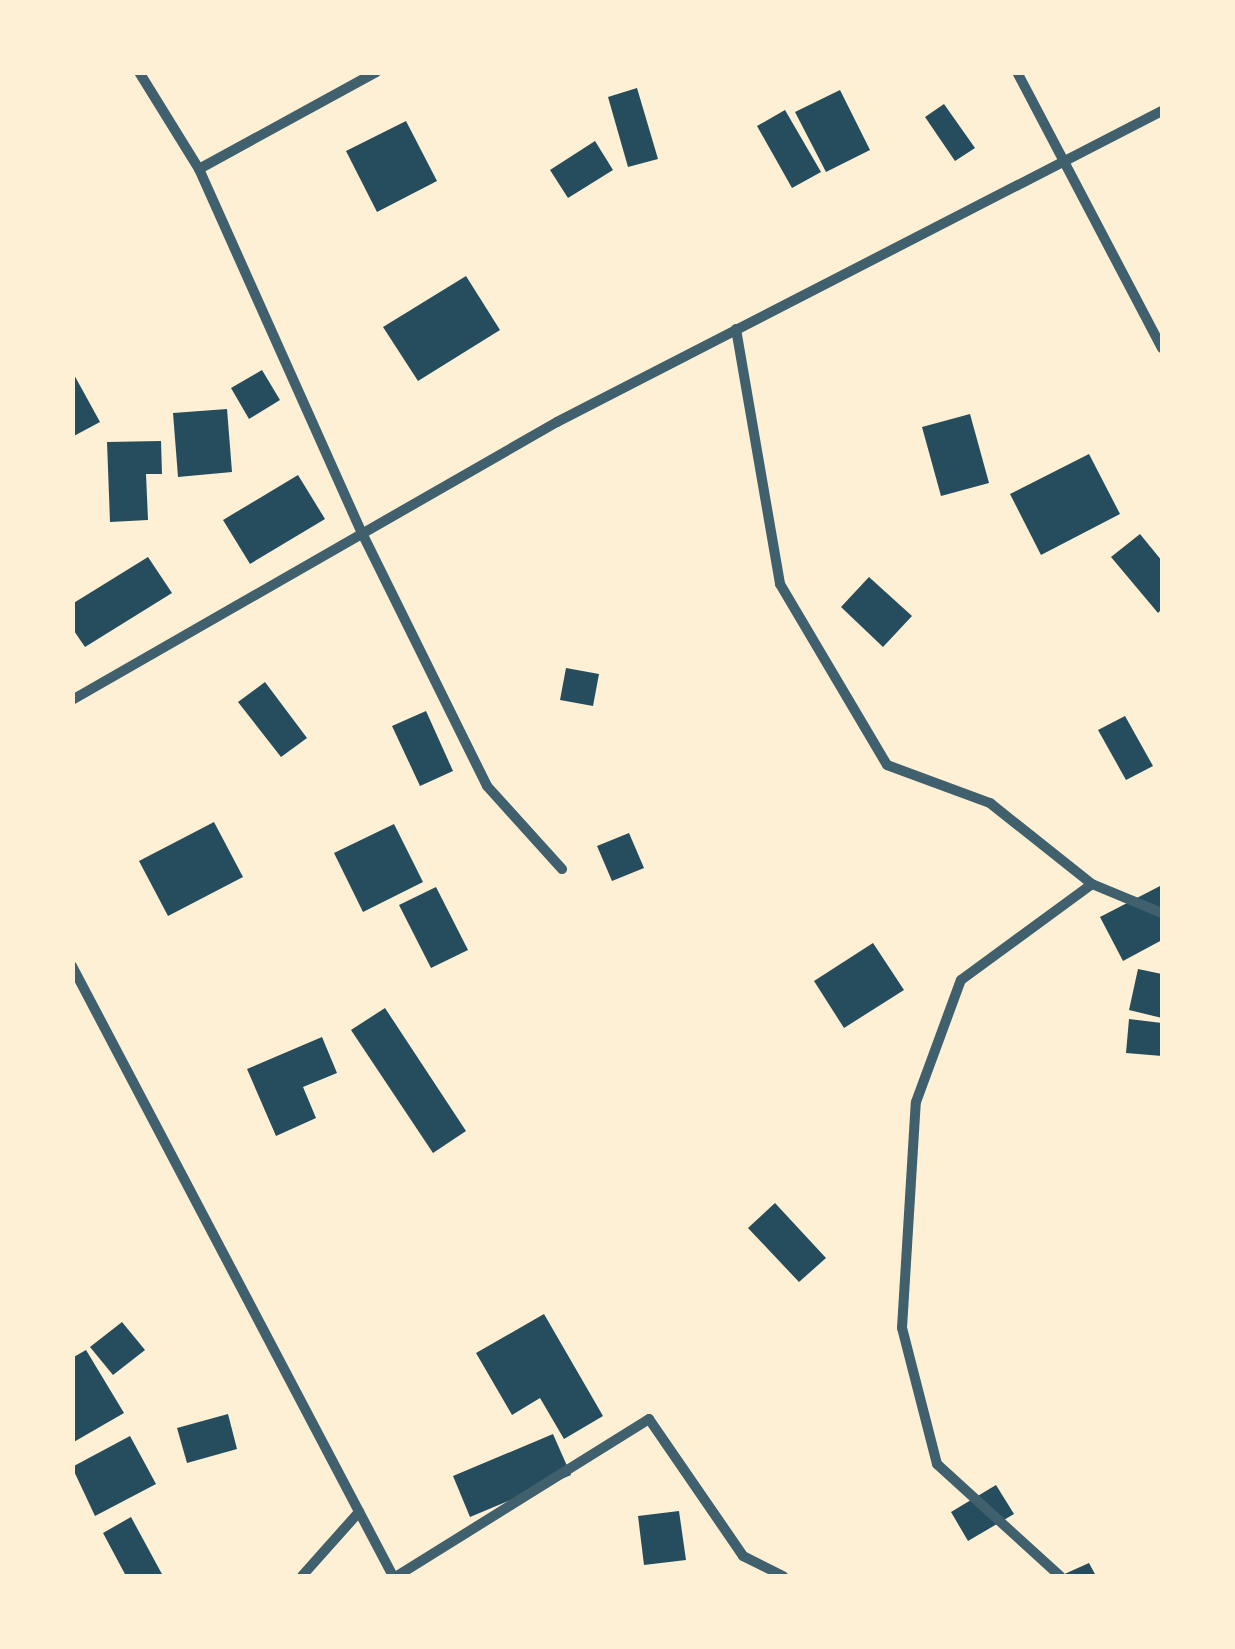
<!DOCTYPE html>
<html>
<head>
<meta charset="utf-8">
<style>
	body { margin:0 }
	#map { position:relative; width:1235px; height:1649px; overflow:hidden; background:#fdf0d5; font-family:Barlow,sans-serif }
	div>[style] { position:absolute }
	.building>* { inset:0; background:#264d5e }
	.minor>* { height:10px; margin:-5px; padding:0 5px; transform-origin:5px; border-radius:5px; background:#3f606c }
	span { translate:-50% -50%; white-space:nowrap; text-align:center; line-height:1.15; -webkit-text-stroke:8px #fdf0d5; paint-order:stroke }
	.frame { position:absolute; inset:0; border:75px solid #fdf0d5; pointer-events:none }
</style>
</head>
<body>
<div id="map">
	<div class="building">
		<i style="clip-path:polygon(637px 88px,658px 159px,628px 167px,608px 97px)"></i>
		<i style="clip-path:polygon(840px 90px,870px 150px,826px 172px,795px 112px)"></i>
		<i style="clip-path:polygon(944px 104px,975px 148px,955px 161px,925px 117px)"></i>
		<i style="clip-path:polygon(785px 110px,821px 172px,792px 188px,757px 126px)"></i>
		<i style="clip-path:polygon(406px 121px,437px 181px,377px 212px,346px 151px)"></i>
		<i style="clip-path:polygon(595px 141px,613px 170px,568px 198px,550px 170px)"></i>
		<i style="clip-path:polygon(466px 276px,500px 330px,418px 381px,383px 327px)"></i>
		<i style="clip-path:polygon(262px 370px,280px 400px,249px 419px,231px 388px)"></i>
		<i style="clip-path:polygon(72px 371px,100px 422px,72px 437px)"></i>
		<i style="clip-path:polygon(227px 409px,232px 472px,178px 477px,173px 413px)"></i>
		<i style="clip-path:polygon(970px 414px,989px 483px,941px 496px,922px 427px)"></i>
		<i style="clip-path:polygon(161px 441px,162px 474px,146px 474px,148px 520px,110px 522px,107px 442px)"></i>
		<i style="clip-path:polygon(1089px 454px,1120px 514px,1041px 555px,1010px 494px)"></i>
		<i style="clip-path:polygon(298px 475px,325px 519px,250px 564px,223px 520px)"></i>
		<i style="clip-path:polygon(1140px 534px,1162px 561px,1162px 609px,1158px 613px,1111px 557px)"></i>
		<i style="clip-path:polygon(148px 557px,172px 593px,85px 647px,72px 628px,72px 604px)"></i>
		<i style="clip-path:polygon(869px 577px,912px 616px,883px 647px,841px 607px)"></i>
		<i style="clip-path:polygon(566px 668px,599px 674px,593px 706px,560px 700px)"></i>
		<i style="clip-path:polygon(265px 682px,307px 738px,281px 757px,238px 702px)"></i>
		<i style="clip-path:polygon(426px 711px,453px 771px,420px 786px,392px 726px)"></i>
		<i style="clip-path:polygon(1125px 716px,1153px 766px,1126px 780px,1098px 730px)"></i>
		<i style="clip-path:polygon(214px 822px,243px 877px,168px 916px,139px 861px)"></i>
		<i style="clip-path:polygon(394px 824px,423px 882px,363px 912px,334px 853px)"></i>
		<i style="clip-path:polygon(629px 833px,644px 868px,612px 881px,597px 846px)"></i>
		<i style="clip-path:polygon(1162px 885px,1162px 940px,1123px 961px,1100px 917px)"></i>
		<i style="clip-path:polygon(436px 887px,468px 950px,431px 968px,399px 905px)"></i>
		<i style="clip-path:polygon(873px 943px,904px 990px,844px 1028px,814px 981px)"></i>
		<i style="clip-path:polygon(1138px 969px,1162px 974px,1162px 1018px,1129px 1010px)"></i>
		<i style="clip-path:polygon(385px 1008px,466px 1131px,433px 1153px,351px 1030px)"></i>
		<i style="clip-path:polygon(1129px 1019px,1162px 1023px,1162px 1056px,1126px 1053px)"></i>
		<i style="clip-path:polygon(322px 1037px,337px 1073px,303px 1087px,316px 1118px,276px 1136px,247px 1069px)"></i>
		<i style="clip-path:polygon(775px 1203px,826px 1258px,799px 1282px,748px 1228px)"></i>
		<i style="clip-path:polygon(544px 1314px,603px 1416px,564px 1439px,540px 1398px,512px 1415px,476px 1353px)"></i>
		<i style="clip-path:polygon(122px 1322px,145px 1350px,113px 1375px,90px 1347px)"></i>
		<i style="clip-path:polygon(86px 1350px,124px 1413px,72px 1443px,72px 1358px)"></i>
		<i style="clip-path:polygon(228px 1414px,237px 1449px,187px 1463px,177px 1428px)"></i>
		<i style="clip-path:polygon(553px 1434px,571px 1475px,470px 1517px,453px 1476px)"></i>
		<i style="clip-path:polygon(130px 1436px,156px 1484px,95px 1516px,72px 1467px)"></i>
		<i style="clip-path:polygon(996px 1485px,1014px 1514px,968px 1541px,951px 1512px)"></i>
		<i style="clip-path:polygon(679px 1511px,686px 1560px,644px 1565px,638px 1516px)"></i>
		<i style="clip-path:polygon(131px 1517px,163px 1576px,126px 1576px,103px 1533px)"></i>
		<i style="clip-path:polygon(1089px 1563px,1096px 1576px,1060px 1576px)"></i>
	</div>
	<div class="minor">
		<i style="left:139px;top:72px;width:114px;rotate:58.3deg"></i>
		<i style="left:199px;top:169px;width:399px;rotate:65.9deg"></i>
		<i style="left:362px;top:533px;width:282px;rotate:63.7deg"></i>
		<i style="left:487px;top:786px;width:112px;rotate:47.9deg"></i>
		<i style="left:1017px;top:72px;width:312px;rotate:62.3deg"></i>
		<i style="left:199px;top:169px;width:202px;rotate:-28.7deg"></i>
		<i style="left:736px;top:329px;width:259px;rotate:80.2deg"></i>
		<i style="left:780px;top:584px;width:210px;rotate:59.4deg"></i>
		<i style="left:887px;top:765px;width:110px;rotate:20.3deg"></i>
		<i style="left:990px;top:803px;width:130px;rotate:38.5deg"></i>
		<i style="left:1092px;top:884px;width:76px;rotate:22.5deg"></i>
		<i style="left:72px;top:700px;width:559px;rotate:-29.82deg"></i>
		<i style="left:557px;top:422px;width:680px;rotate:-27.21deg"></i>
		<i style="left:72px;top:966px;width:689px;rotate:62.25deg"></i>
		<i style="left:302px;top:1576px;width:86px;rotate:-48.3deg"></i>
		<i style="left:397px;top:1576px;width:297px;rotate:-31.9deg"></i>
		<i style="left:649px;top:1419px;width:166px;rotate:55.5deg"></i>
		<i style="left:743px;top:1556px;width:45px;rotate:26.6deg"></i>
		<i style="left:1060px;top:1576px;width:166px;rotate:-137.7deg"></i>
		<i style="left:937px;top:1464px;width:140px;rotate:-104.4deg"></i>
		<i style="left:902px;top:1328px;width:226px;rotate:-86.5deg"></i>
		<i style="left:916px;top:1102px;width:130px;rotate:-69.8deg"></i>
		<i style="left:961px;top:980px;width:162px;rotate:-36.2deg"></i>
	</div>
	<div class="frame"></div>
</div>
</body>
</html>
